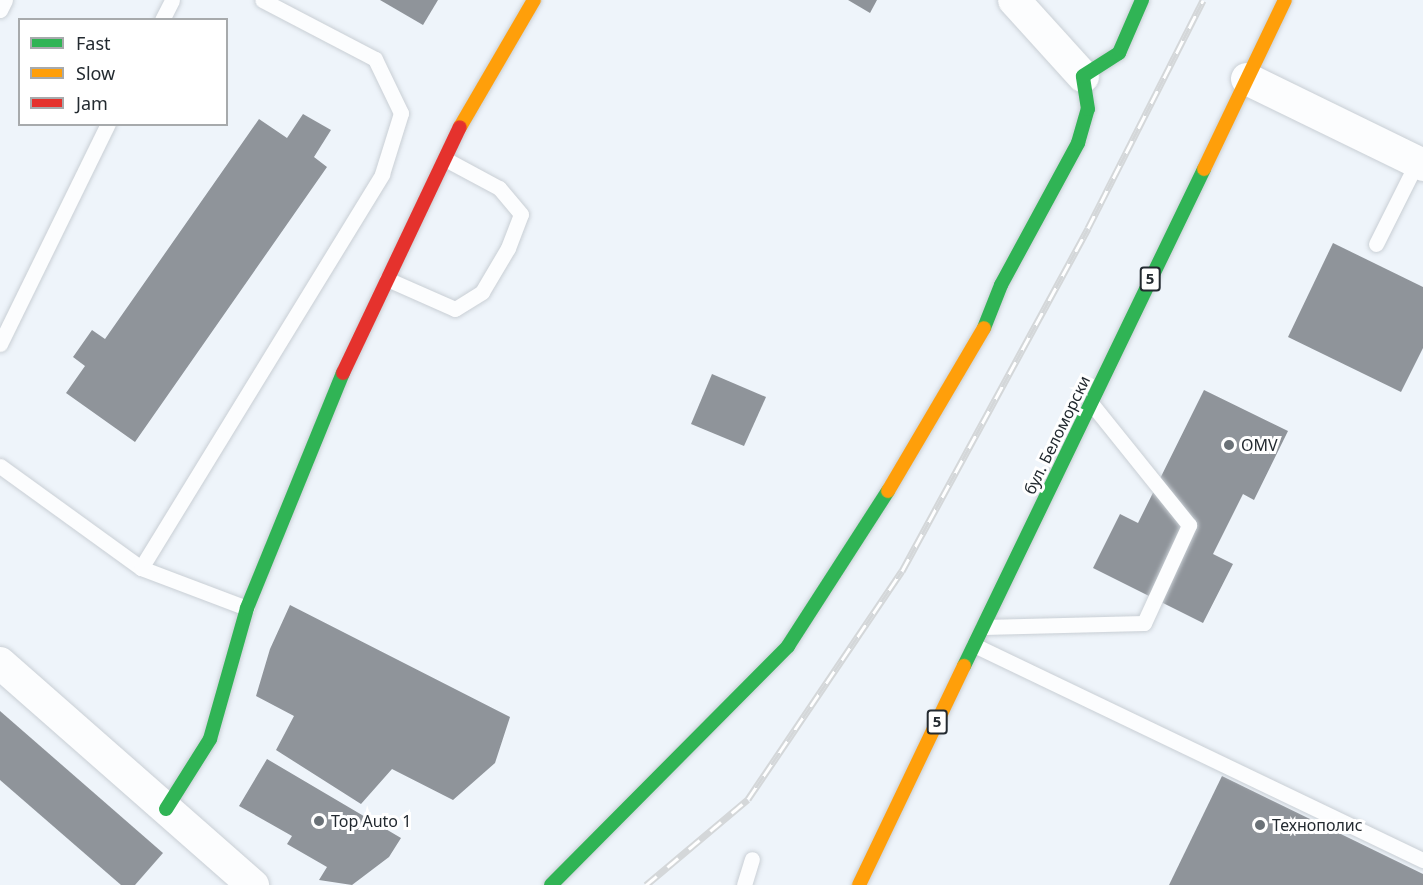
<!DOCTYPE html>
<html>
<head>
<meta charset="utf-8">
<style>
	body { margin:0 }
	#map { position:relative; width:1423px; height:885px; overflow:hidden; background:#eef4fa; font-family:"Noto Sans",sans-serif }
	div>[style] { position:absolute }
	.building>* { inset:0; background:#8f949a }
	.roads { filter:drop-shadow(0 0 2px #c9cfd5) drop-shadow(0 0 2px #c9cfd5) }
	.lane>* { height:15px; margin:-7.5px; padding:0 7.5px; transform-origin:7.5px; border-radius:7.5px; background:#fcfdfe }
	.street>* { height:32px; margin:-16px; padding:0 16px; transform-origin:16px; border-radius:16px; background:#fcfdfe }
	.fast>* { height:14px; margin:-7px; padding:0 7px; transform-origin:7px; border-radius:7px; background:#30b455 }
	.slow>* { height:14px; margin:-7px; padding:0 7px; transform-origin:7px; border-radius:7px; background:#ff9f0a }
	.jam>* { height:14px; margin:-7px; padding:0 7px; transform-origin:7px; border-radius:7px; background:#e5322d }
	.rail>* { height:7px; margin-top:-3.5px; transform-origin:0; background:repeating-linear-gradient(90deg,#fff 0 14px,#d4d7d9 0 28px); box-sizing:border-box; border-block:2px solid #d4d7d9 }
	.dots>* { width:16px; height:16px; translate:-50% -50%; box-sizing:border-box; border:3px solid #fff; border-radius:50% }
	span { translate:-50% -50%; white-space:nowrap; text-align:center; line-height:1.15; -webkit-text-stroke:6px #fff; paint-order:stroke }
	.shield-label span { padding:2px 4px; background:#fff; border:2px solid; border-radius:4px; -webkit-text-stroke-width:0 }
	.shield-label { font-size:15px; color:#232a30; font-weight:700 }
	.street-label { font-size:16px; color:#232a30 }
	.poi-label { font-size:16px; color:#232a30 }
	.left { translate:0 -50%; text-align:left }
	.legend { position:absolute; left:18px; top:18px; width:210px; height:108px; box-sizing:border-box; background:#fff; border:2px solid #a7aaac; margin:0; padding:8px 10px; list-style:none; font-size:18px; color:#232a30 }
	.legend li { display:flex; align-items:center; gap:12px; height:30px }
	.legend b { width:30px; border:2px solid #a7aaac }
</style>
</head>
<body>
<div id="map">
	<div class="building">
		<i style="clip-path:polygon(380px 0,438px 0,423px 25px)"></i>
		<i style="clip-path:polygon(848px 0,877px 0,870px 13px)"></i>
		<i style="clip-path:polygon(303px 114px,331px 130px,314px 157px,327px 167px,135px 442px,66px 393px,85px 366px,73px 357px,92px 330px,105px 339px,259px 119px,287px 138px)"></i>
		<i style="clip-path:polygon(1333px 243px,1423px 287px,1423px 348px,1401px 392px,1288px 337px)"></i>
		<i style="clip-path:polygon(712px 374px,766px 397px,744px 446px,691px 424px)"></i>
		<i style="clip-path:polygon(1204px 390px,1288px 431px,1254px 500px,1243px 494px,1213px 554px,1233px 564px,1203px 623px,1093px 568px,1120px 514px,1138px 523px)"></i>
		<i style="clip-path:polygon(290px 605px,510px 717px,495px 763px,453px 800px,392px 769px,361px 804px,276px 750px,294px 716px,256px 696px,270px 649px)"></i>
		<i style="clip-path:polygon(0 711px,163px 853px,135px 885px,121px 885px,0 780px)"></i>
		<i style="clip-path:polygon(267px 759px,401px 838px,389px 857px,352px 885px,319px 880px,327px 867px,287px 844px,292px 836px,239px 806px)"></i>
		<i style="clip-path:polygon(1222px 776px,1423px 874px,1423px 885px,1169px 885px)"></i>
	</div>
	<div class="roads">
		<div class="lane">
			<i style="left:0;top:10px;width:11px;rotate:-63deg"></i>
			<i style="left:162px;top:20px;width:22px;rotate:-63deg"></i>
			<i style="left:1376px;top:244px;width:92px;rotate:-63.4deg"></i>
			<i style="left:387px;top:279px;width:74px;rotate:23.8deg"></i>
			<i style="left:455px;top:309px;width:32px;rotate:-32deg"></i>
			<i style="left:482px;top:292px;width:51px;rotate:-59.4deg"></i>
			<i style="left:508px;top:248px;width:36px;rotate:-69deg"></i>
			<i style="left:521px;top:214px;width:34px;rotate:-130deg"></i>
			<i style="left:499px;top:188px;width:61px;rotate:-151.8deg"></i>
			<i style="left:0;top:344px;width:245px;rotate:-63.9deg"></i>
			<i style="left:0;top:466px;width:174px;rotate:35.9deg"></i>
			<i style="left:141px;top:568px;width:113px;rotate:20.7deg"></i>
			<i style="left:141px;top:568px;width:462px;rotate:-58.5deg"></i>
			<i style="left:382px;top:174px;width:64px;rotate:-72.7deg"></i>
			<i style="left:401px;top:113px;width:60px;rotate:-115.7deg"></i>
			<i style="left:375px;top:59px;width:127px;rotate:-152.4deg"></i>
			<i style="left:983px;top:627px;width:161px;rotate:-1.4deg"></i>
			<i style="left:1144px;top:623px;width:108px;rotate:-65.3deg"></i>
			<i style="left:1189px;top:525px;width:156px;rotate:-128.8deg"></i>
			<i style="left:974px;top:645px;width:498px;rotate:25.6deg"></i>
			<i style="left:744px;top:885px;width:27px;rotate:-73deg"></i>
		</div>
		<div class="street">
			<i style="left:1014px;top:0;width:103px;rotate:47.8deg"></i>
			<i style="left:1247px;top:79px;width:196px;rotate:26deg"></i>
			<i style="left:0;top:663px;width:337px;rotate:41.3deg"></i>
		</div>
		<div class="fast">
			<i style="left:984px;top:328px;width:46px;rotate:-68.4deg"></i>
			<i style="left:1001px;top:285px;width:162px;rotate:-61.5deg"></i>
			<i style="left:1078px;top:143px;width:35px;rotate:-74deg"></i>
			<i style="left:1088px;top:109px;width:33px;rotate:-99deg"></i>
			<i style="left:1083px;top:76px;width:43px;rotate:-32.6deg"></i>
			<i style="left:1119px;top:53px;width:58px;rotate:-66.5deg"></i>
			<i style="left:964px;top:666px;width:552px;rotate:-64.22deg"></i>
			<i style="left:166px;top:809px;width:83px;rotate:-57.8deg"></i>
			<i style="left:210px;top:739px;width:136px;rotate:-74.2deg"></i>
			<i style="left:247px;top:608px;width:254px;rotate:-67.8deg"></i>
			<i style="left:551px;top:885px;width:337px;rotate:-45.2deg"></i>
			<i style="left:788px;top:646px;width:184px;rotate:-57.2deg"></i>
		</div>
		<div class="slow">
			<i style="left:460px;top:127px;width:147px;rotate:-59.8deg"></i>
			<i style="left:1204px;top:169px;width:187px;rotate:-64.4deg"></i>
			<i style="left:888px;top:491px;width:189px;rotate:-59.5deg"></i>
			<i style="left:859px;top:885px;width:243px;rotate:-64.4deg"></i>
		</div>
		<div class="jam">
			<i style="left:343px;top:373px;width:272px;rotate:-64.6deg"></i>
		</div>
	</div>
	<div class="rail">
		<i style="left:646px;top:885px;width:133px;rotate:-40.1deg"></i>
		<i style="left:748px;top:799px;width:275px;rotate:-56deg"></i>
		<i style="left:902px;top:571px;width:390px;rotate:-61.5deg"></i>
		<i style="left:1088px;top:228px;width:255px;rotate:-63.2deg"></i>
	</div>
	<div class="dots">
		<i style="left:1229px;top:445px;background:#6a7177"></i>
		<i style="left:319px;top:821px;background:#6a7177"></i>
		<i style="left:1260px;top:825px;background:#6a7177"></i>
	</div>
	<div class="shield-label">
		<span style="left:1150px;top:279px">5</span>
		<span style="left:937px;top:722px">5</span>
	</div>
	<div class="street-label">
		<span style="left:1057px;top:435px;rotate:-64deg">бул. Беломорски</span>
	</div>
	<div class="poi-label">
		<span class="left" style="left:1241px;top:445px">OMV</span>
		<span class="left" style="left:331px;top:821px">Top Auto 1</span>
		<span class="left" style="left:1272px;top:825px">Технополис</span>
	</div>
	<ul class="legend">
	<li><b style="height:8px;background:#30b455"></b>Fast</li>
	<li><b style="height:8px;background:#ff9f0a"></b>Slow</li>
	<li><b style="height:8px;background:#e5322d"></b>Jam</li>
	</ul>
</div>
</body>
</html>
